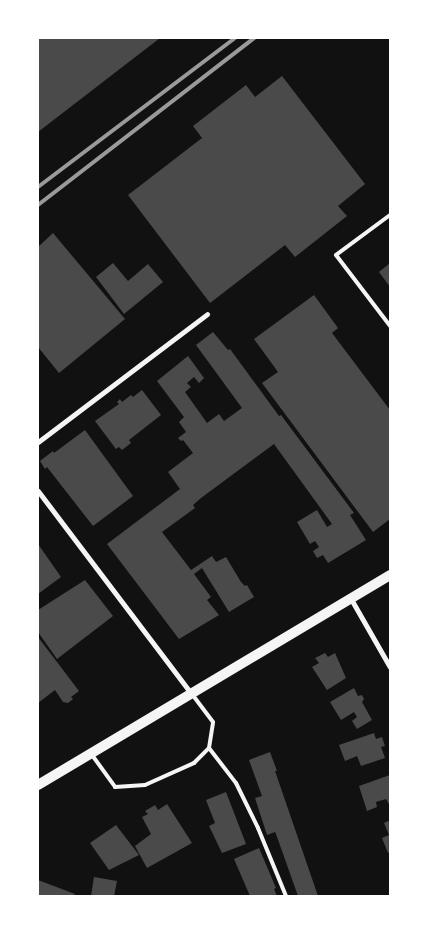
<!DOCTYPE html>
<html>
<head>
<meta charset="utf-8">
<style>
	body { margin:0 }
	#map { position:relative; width:428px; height:934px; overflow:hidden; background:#111; font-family:"Fira Sans",sans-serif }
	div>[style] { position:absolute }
	.building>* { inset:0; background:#4a4a4a }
	.service>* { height:4px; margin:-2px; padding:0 2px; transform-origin:2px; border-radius:2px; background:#f5f5f5 }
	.minor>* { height:5px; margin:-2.5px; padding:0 2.5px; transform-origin:2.5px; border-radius:2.5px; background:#f5f5f5 }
	.secondary>* { height:10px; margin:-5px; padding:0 5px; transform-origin:5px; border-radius:5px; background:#f5f5f5 }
	.rail>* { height:4px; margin:-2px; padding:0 2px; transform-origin:2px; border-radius:2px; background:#9a9a9a }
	span { translate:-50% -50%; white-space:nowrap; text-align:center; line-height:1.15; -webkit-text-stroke:4px #fff; paint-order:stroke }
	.frame { position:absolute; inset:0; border:39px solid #fff; pointer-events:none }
</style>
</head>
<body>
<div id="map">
	<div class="building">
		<i style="clip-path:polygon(38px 38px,160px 38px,38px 132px)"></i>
		<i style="clip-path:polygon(282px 76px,365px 184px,338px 206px,347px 216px,295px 257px,285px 245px,210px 303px,128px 195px,202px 138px,193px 126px,246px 85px,255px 97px)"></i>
		<i style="clip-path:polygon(53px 233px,125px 319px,59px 373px,38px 347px,38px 247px)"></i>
		<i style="clip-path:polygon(113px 263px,128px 281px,148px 264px,163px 282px,124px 314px,96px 277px)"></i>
		<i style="clip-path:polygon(390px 263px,390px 287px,379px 272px)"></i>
		<i style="clip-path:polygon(314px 295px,338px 328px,332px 333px,390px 410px,390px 519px,373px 532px,262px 383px,278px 372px,254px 339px)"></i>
		<i style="clip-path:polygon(213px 332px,228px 350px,230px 349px,279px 416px,281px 415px,354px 513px,350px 515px,366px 540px,328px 563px,323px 555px,317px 558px,313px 551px,319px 547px,315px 541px,310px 544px,297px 522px,317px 510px,327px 527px,332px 524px,274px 444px,201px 498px,193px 505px,195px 508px,162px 532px,191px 570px,212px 556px,216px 562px,226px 557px,241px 582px,245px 586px,247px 585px,254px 597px,229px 612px,202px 568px,194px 574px,211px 597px,207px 600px,219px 615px,179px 639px,107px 544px,180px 489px,168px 472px,193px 453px,183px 440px,181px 441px,178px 438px,186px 432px,179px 422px,184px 417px,157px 381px,188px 356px,204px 378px,199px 383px,194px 377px,187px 383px,191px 387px,185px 392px,207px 423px,219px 414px,224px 421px,242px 408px,196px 345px)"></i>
		<i style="clip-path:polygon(142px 390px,161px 415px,129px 440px,131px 443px,122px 450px,119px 447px,116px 449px,95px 421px,119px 404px,117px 402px,120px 399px,122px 402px,131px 395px,133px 397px)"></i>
		<i style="clip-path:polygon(85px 430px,133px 496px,93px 526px,47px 467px,45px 469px,40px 461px,53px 451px,54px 453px)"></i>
		<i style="clip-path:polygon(38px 544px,61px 577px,38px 594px)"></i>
		<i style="clip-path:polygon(85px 580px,113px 616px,57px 659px,38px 632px,38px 610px)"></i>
		<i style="clip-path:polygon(38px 637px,79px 691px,71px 697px,73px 699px,68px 703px,63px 702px,55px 690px,38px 703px)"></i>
		<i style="clip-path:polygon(325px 653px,328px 657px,335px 653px,346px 678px,327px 690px,312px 667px,319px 663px,315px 658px)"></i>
		<i style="clip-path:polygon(354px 688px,358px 696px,362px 695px,364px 699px,362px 702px,372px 720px,357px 729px,352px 721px,357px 717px,354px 712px,341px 720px,330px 702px)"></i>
		<i style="clip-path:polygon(374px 733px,376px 739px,382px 737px,385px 746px,381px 747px,385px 758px,361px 766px,357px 756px,345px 761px,339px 745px)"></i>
		<i style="clip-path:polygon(270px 752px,277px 771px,275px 771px,318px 896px,298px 896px,276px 834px,275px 832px,267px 835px,255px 798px,262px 796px,249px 760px)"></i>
		<i style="clip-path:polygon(390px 775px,390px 806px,386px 799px,376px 802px,377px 807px,367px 811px,359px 786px)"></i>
		<i style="clip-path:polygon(226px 792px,246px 844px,222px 853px,209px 826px,215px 823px,206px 800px)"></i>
		<i style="clip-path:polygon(167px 804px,192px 843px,147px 868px,135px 846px,151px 834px,142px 817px,148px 814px,145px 811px,155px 805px,158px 810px)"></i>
		<i style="clip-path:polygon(388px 821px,390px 822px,390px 852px,388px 853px,382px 838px,389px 835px,384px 823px)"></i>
		<i style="clip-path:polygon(116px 825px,139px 855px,109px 870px,90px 843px)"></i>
		<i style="clip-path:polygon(259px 848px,276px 888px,274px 889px,277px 896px,250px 896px,234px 859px)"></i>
		<i style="clip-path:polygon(94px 877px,117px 881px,114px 896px,91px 896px)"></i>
		<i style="clip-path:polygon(38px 880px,75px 894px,74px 896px,38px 896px)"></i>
	</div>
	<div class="service">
		<i style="left:390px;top:215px;width:67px;rotate:143.5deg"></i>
		<i style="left:336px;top:255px;width:89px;rotate:52.7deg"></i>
		<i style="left:209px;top:748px;width:44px;rotate:52.4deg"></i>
		<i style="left:236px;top:783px;width:50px;rotate:63.9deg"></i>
		<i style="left:258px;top:828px;width:74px;rotate:67.6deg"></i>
		<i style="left:92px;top:755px;width:39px;rotate:54deg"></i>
		<i style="left:115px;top:787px;width:30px;rotate:-4deg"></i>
		<i style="left:145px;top:785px;width:54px;rotate:-24.2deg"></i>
		<i style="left:194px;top:763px;width:21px;rotate:-45deg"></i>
		<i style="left:209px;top:748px;width:26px;rotate:-81deg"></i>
		<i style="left:213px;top:722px;width:35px;rotate:-127deg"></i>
	</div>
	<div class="minor">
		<i style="left:38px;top:442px;width:212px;rotate:-37.1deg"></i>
		<i style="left:38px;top:491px;width:253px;rotate:52.9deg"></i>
		<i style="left:351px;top:599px;width:78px;rotate:60.2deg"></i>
	</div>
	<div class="secondary">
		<i style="left:38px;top:785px;width:410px;rotate:-30.8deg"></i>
	</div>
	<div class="rail">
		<i style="left:38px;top:187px;width:247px;rotate:-37.1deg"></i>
		<i style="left:38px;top:205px;width:273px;rotate:-37.7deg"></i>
	</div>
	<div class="frame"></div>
</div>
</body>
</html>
